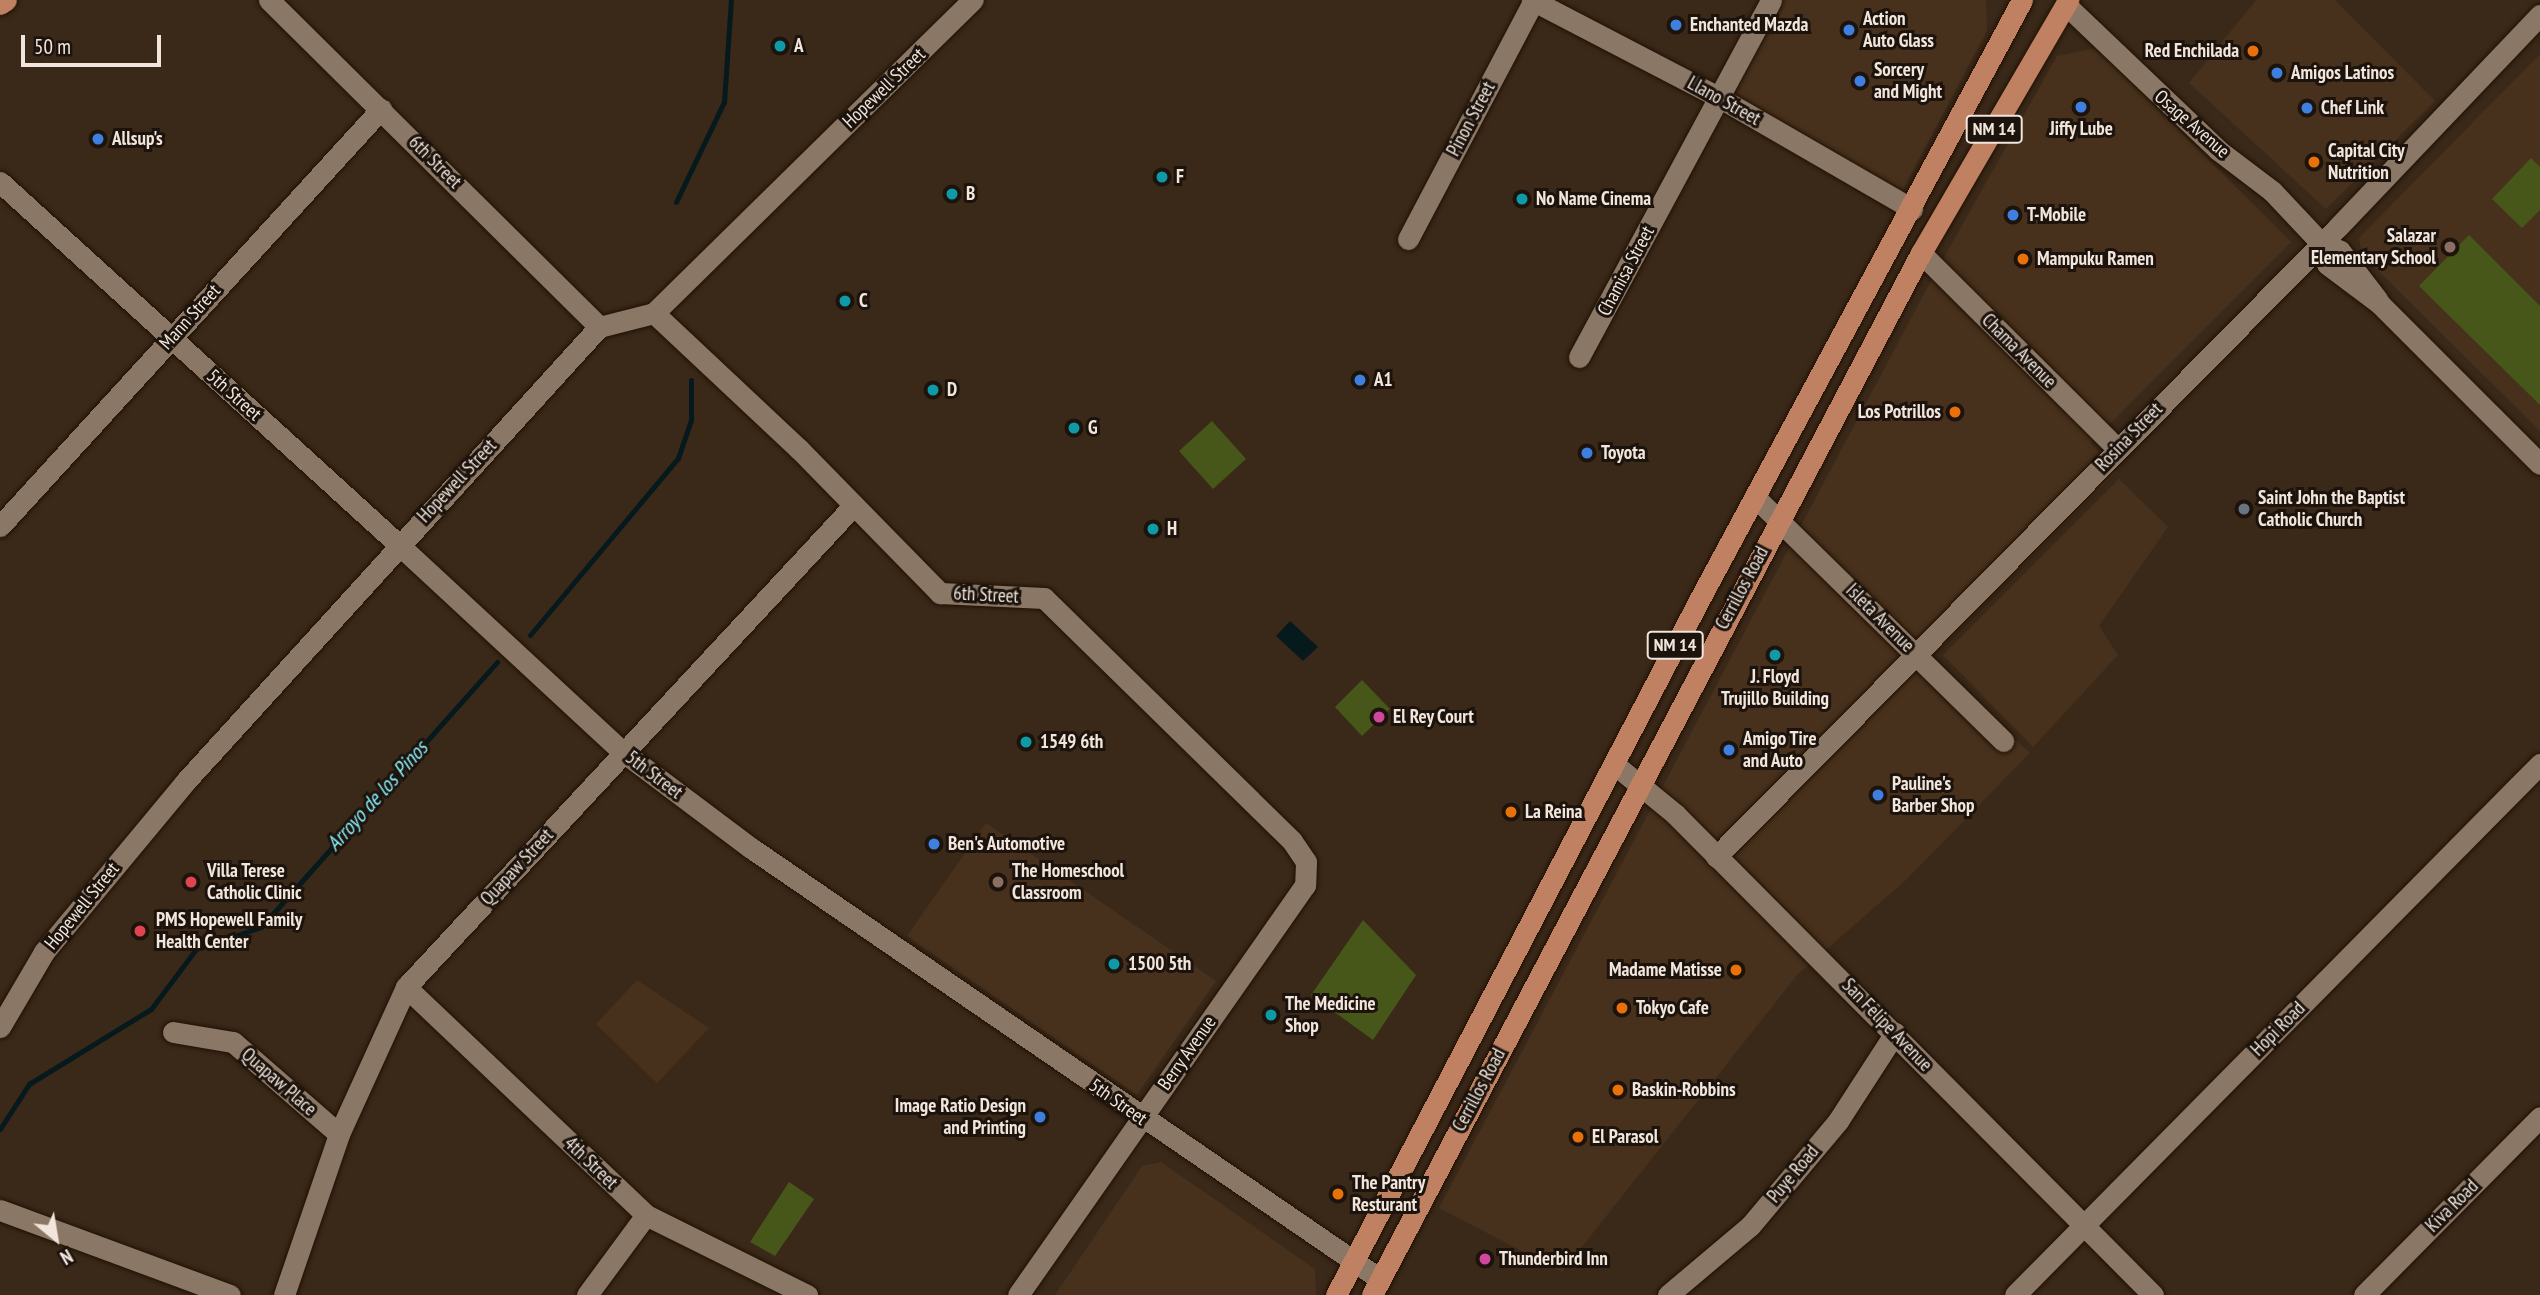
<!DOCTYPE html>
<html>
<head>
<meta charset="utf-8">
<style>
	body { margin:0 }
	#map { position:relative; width:2540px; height:1295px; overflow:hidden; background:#3a2919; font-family:"PT Sans Narrow",sans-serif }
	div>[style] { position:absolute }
	.built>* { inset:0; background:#47311c }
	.green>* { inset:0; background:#47571a }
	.water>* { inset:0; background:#06191c }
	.stream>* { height:5px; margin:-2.5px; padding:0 2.5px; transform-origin:2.5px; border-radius:2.5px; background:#06191c }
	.roads { filter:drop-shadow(0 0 2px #201103) drop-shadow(0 0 2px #201103) }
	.street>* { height:21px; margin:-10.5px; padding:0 10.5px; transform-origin:10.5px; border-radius:10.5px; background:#8b7766 }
	.secondary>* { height:21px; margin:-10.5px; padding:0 10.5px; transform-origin:10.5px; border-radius:10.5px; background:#8b7766 }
	.primary>* { height:21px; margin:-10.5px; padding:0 10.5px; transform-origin:10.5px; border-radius:10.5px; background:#c08162 }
	.dots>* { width:19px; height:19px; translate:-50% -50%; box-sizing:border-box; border:4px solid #1b130c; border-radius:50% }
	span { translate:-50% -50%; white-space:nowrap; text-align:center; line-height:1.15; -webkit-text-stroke:6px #1b130c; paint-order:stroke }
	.shield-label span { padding:2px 5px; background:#1b130c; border:2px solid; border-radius:5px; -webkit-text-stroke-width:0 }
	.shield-label { font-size:18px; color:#f1e5dc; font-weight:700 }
	.poi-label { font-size:19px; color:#f1e5dc; font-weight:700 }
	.left { translate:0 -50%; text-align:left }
	.right { translate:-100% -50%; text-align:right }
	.street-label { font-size:19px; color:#f1e5dc }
	.water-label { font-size:21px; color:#89edfa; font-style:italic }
	.north { position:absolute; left:21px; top:1204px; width:70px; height:70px; -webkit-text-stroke:5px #1b130c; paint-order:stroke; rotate:150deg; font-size:19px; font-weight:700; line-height:28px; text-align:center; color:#f1e5dc }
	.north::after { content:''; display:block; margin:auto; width:24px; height:32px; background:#f1e5dc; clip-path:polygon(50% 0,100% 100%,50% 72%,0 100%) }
	.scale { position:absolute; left:21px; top:35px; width:140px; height:32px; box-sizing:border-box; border:4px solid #f1e5dc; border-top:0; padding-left:9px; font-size:21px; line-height:24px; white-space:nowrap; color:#f1e5dc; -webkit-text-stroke:5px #1b130c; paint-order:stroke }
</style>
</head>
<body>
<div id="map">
	<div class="built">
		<i style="clip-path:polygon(1781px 0,1986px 0,1987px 31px,1901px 193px,1730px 95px)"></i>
		<i style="clip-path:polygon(2256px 0,2335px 0,2435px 101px,2326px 209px,2189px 83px)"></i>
		<i style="clip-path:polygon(2096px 48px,2291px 242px,2091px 443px,2117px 472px,1929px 659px,2030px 753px,1906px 880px,1798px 974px,1562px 1272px,1439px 1208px,1925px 292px,2057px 56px)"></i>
		<i style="clip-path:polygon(2540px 54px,2540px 431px,2362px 255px,2359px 238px)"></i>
		<i style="clip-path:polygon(2119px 479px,2168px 527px,2099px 626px,2118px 655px,2033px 747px,1943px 655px)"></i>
		<i style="clip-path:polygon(986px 823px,1216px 981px,1137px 1095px,907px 936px)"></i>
		<i style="clip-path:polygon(637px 980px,709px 1028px,657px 1083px,596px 1024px)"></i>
		<i style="clip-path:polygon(1161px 1162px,1315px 1269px,1316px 1295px,1055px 1295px,1142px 1166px)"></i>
	</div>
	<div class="green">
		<i style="clip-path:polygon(2531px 158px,2540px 167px,2540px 210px,2522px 228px,2492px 199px)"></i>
		<i style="clip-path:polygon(2469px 235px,2540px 306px,2540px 405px,2419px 286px)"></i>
		<i style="clip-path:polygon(1212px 421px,1246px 459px,1213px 489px,1179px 451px)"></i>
		<i style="clip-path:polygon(1362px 680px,1390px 709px,1362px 736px,1335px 707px)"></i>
		<i style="clip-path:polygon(1363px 920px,1416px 975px,1373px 1040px,1311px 995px)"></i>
		<i style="clip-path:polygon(789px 1182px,814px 1199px,775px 1256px,750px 1242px)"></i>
	</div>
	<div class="water">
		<i style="clip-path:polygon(1290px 621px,1318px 647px,1303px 661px,1276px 636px)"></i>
	</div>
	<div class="stream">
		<i style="left:676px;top:202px;width:111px;rotate:-64.4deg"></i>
		<i style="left:724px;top:102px;width:102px;rotate:-86.1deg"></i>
		<i style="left:530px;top:635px;width:231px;rotate:-50.1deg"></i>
		<i style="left:678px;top:458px;width:40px;rotate:-71.1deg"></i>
		<i style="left:691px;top:420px;width:40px;rotate:-90deg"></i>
		<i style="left:0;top:1129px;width:54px;rotate:-57.2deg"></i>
		<i style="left:29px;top:1084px;width:143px;rotate:-31.6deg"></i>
		<i style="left:151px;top:1009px;width:75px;rotate:-53.1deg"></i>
		<i style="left:196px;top:949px;width:69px;rotate:-18.7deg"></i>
		<i style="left:261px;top:927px;width:355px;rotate:-48.3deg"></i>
	</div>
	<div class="roads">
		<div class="street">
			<i style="left:269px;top:0;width:465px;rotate:44.7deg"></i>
			<i style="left:1532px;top:0;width:212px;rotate:27.5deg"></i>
			<i style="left:1720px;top:98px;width:222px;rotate:30deg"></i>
			<i style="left:1408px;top:239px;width:270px;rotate:-62.2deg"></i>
			<i style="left:1921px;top:253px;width:278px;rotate:44.9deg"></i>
			<i style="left:654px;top:313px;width:199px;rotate:43.2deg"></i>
			<i style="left:799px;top:449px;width:202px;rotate:45.6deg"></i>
			<i style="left:940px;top:593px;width:104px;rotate:2.8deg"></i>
			<i style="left:1044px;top:598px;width:347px;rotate:44.4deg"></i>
			<i style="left:1292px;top:841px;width:25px;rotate:56deg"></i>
			<i style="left:1306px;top:862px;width:23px;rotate:92deg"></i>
			<i style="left:1305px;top:885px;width:500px;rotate:124.99deg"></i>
			<i style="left:1579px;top:357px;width:405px;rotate:-61.7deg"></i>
			<i style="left:1755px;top:497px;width:348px;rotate:44.5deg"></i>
			<i style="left:0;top:526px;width:565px;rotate:-47.58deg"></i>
			<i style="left:398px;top:544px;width:306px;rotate:42.8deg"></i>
			<i style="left:623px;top:752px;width:160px;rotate:36.9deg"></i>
			<i style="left:751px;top:848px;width:762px;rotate:34.42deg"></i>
			<i style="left:1614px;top:764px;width:79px;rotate:39.3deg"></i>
			<i style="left:1675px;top:814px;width:678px;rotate:45.18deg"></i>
			<i style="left:1716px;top:857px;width:885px;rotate:-45.37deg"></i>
			<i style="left:2338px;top:227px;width:293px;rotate:-46.4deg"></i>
			<i style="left:406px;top:987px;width:331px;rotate:43.5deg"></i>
			<i style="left:646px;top:1215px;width:180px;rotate:26.4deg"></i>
			<i style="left:0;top:1027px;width:87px;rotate:-59.6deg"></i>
			<i style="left:44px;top:952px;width:221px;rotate:-50.3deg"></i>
			<i style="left:185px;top:782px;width:615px;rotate:-47.7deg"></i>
			<i style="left:599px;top:327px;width:57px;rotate:-14.3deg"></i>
			<i style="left:654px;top:313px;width:447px;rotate:-44.5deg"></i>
			<i style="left:173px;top:1032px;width:61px;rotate:9.5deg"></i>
			<i style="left:233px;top:1042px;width:140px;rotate:41deg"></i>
			<i style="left:0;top:1210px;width:245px;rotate:20.3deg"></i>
			<i style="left:284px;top:1295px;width:170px;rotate:-71.1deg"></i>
			<i style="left:339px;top:1134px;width:162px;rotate:-65.5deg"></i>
			<i style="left:406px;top:987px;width:658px;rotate:-47.09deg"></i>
			<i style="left:587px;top:1295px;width:99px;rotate:-53.6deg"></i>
			<i style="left:1668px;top:1295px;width:107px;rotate:-40.1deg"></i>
			<i style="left:1750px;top:1226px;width:137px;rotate:-50deg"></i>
			<i style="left:1838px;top:1121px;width:105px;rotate:-57.1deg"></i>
			<i style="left:2015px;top:1295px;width:747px;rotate:-45.33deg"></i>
			<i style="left:2364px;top:1295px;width:250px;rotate:-45.3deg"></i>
		</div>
		<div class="secondary">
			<i style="left:2066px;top:5px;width:210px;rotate:43.6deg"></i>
			<i style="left:2218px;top:150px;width:68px;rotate:37.2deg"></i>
			<i style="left:2272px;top:191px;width:70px;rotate:46.7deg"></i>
			<i style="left:2320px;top:242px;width:23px;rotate:72deg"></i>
			<i style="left:2327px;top:264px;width:66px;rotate:37deg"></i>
			<i style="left:2380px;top:304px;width:226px;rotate:45deg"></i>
			<i style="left:0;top:182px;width:538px;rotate:42.29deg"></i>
			<i style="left:2320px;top:242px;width:22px;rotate:24deg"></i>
			<i style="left:2340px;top:251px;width:61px;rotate:52.4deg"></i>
		</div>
		<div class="primary">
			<i style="left:0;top:4px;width:7px;rotate:-34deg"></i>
			<i style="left:1336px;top:1295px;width:797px;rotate:-62.41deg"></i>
			<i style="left:1705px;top:589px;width:669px;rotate:-61.71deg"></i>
			<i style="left:1372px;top:1295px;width:1178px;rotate:-62.22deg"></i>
			<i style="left:1921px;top:253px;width:293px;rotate:-59.8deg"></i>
		</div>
	</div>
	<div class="dots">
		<i style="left:1676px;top:25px;background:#3f7fe0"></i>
		<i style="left:1849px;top:30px;background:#3f7fe0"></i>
		<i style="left:780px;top:46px;background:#0f9aa8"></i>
		<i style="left:2253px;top:51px;background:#e8710a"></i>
		<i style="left:2277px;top:73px;background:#3f7fe0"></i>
		<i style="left:1860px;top:81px;background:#3f7fe0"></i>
		<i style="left:2081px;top:107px;background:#3f7fe0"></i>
		<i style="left:2307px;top:108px;background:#3f7fe0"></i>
		<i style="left:98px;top:139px;background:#3f7fe0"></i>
		<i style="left:2314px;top:162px;background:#e8710a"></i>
		<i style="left:1162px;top:177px;background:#0f9aa8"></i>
		<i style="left:952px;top:194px;background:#0f9aa8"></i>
		<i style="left:1522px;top:199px;background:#0f9aa8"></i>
		<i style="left:2013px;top:215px;background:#3f7fe0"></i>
		<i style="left:2450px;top:247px;background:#8d6e63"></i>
		<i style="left:2023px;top:259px;background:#e8710a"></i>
		<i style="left:845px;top:301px;background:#0f9aa8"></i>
		<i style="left:1360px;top:380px;background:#3f7fe0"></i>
		<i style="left:933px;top:390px;background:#0f9aa8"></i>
		<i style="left:1955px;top:412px;background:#e8710a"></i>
		<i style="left:1074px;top:428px;background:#0f9aa8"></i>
		<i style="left:1587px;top:453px;background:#3f7fe0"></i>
		<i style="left:2244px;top:509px;background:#6b7280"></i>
		<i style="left:1153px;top:529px;background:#0f9aa8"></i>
		<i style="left:1775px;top:655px;background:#0f9aa8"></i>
		<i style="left:1379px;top:717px;background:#d1479c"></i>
		<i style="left:1026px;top:742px;background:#0f9aa8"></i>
		<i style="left:1729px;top:750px;background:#3f7fe0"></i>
		<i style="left:1878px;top:795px;background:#3f7fe0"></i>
		<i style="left:1511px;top:812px;background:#e8710a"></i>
		<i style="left:934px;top:844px;background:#3f7fe0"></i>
		<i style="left:191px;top:882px;background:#e0444e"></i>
		<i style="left:998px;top:882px;background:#8d6e63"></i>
		<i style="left:140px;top:931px;background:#e0444e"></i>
		<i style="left:1114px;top:964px;background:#0f9aa8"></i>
		<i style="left:1736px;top:970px;background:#e8710a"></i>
		<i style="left:1622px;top:1008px;background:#e8710a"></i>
		<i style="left:1271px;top:1015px;background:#0f9aa8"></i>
		<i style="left:1618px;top:1090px;background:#e8710a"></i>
		<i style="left:1040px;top:1117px;background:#3f7fe0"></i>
		<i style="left:1578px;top:1137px;background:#e8710a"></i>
		<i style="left:1338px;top:1194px;background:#e8710a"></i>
		<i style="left:1485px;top:1259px;background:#d1479c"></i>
	</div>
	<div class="shield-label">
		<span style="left:1994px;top:129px">NM 14</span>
		<span style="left:1675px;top:645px">NM 14</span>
	</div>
	<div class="poi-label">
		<span class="left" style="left:1863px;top:30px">Action<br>Auto Glass</span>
		<span class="left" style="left:1690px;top:25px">Enchanted Mazda</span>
		<span class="left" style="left:794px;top:46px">A</span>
		<span class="right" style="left:2239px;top:51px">Red Enchilada</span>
		<span class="left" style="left:1874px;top:81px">Sorcery<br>and Might</span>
		<span class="left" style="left:2291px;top:73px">Amigos Latinos</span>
		<span class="left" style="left:2321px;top:108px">Chef Link</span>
		<span style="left:2081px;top:129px">Jiffy Lube</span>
		<span class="left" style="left:112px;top:139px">Allsup's</span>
		<span class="left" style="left:2328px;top:162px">Capital City<br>Nutrition</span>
		<span class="left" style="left:1176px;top:177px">F</span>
		<span class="left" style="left:966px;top:194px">B</span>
		<span class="left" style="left:1536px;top:199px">No Name Cinema</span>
		<span class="left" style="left:2027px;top:215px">T-Mobile</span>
		<span class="right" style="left:2436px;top:247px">Salazar<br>Elementary School</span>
		<span class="left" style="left:2037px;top:259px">Mampuku Ramen</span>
		<span class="left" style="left:859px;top:301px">C</span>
		<span class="left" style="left:1374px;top:380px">A1</span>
		<span class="left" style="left:947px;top:390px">D</span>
		<span class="right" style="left:1941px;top:412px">Los Potrillos</span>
		<span class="left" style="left:1088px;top:428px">G</span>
		<span class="left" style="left:1601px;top:453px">Toyota</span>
		<span class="left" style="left:2258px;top:509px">Saint John the Baptist<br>Catholic Church</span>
		<span class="left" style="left:1167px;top:529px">H</span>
		<span style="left:1775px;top:688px">J. Floyd<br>Trujillo Building</span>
		<span class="left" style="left:1393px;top:717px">El Rey Court</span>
		<span class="left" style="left:1743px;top:750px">Amigo Tire<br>and Auto</span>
		<span class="left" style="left:1040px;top:742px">1549 6th</span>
		<span class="left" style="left:1892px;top:795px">Pauline's<br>Barber Shop</span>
		<span class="left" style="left:1525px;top:812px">La Reina</span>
		<span class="left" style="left:948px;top:844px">Ben's Automotive</span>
		<span class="left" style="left:207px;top:882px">Villa Terese<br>Catholic Clinic</span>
		<span class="left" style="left:1012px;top:882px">The Homeschool<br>Classroom</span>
		<span class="left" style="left:156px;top:931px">PMS Hopewell Family<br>Health Center</span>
		<span class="left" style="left:1128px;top:964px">1500 5th</span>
		<span class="right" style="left:1722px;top:970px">Madame Matisse</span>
		<span class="left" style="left:1285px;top:1015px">The Medicine<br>Shop</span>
		<span class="left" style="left:1636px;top:1008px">Tokyo Cafe</span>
		<span class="left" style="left:1632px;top:1090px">Baskin-Robbins</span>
		<span class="right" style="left:1026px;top:1117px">Image Ratio Design<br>and Printing</span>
		<span class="left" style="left:1592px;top:1137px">El Parasol</span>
		<span class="left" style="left:1352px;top:1194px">The Pantry<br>Resturant</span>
		<span class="left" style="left:1499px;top:1259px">Thunderbird Inn</span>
	</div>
	<div class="street-label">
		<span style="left:884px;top:88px;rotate:-44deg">Hopewell Street</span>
		<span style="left:1724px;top:101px;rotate:29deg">Llano Street</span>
		<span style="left:1471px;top:119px;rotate:-62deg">Pinon Street</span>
		<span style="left:2192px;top:124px;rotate:41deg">Osage Avenue</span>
		<span style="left:435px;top:162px;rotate:45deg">6th Street</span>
		<span style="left:1626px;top:271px;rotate:-62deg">Chamisa Street</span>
		<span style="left:190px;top:317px;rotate:-48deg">Mann Street</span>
		<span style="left:2019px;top:351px;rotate:45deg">Chama Avenue</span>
		<span style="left:234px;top:395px;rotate:42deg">5th Street</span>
		<span style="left:2129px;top:437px;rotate:-46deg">Rosina Street</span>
		<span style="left:457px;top:481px;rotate:-47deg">Hopewell Street</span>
		<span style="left:1742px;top:588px;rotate:-62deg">Cerrillos Road</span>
		<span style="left:986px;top:595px;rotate:3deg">6th Street</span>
		<span style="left:1880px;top:618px;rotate:45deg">Isleta Avenue</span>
		<span style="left:654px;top:775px;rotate:37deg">5th Street</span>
		<span style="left:517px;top:867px;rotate:-47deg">Quapaw Street</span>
		<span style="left:82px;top:906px;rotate:-51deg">Hopewell Street</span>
		<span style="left:1887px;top:1025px;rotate:46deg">San Felipe Avenue</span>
		<span style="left:2278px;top:1029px;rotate:-45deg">Hopi Road</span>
		<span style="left:1187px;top:1053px;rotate:-55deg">Berry Avenue</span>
		<span style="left:279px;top:1082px;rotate:41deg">Quapaw Place</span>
		<span style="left:1479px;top:1090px;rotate:-62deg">Cerrillos Road</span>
		<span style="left:1118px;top:1102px;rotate:35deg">5th Street</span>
		<span style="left:591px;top:1163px;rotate:44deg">4th Street</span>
		<span style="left:1793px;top:1174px;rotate:-50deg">Puye Road</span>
		<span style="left:2452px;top:1206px;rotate:-45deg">Kiva Road</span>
	</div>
	<div class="water-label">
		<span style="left:377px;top:796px;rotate:-48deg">Arroyo de los Pinos</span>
	</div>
	<div class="north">N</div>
	<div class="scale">50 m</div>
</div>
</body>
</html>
